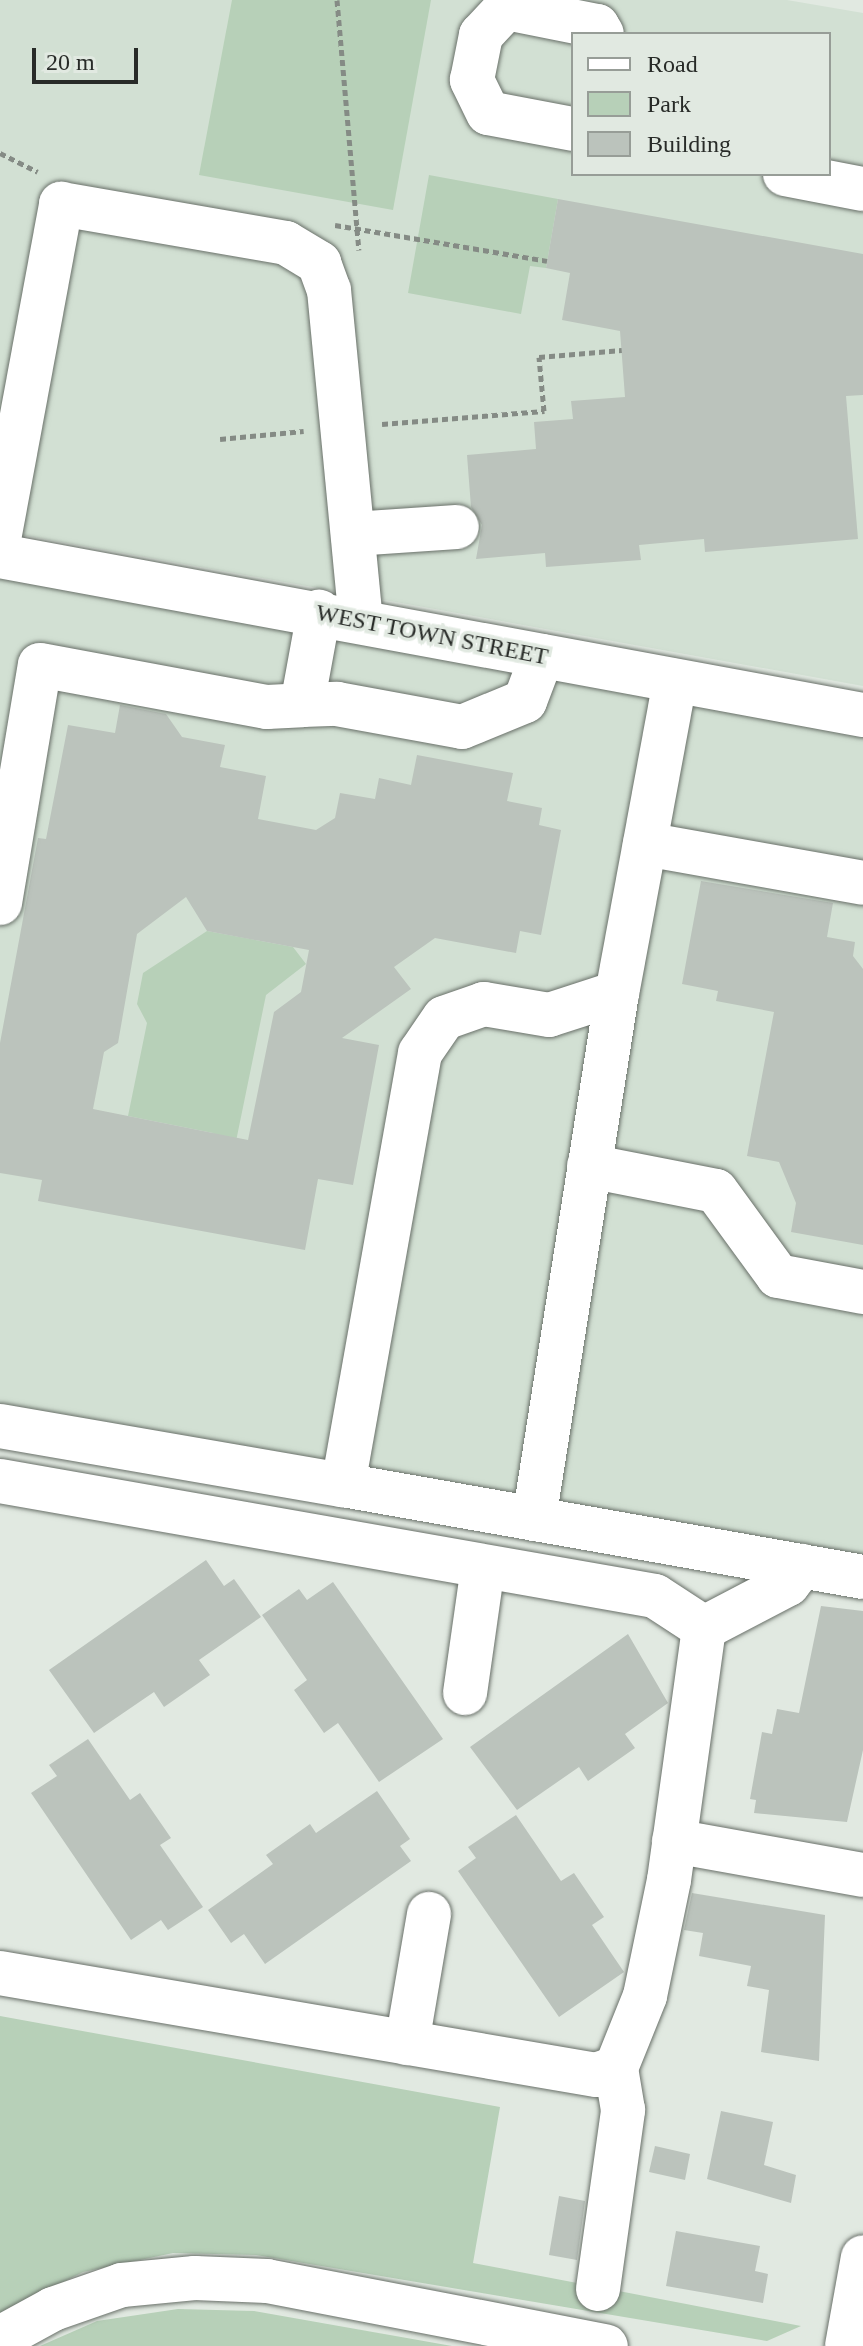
<!DOCTYPE html>
<html>
<head>
<meta charset="utf-8">
<style>
	body { margin:0 }
	#map { position:relative; width:863px; height:2346px; overflow:hidden; background:#e1e9e1; font-family:"Times New Roman",serif }
	div>[style] { position:absolute }
	.built>* { inset:0; background:#d2e0d3 }
	.green>* { inset:0; background:#b7d0b8 }
	.building>* { inset:0; background:#bbc3bc }
	.path>* { height:5px; margin-top:-2.5px; transform-origin:0; background:repeating-linear-gradient(90deg,#858b85 0 6px,transparent 0 10px) }
	.roads { filter:drop-shadow(0 0 2px #697069) drop-shadow(0 0 2px #697069) }
	.minor>* { height:44px; margin:-22px; padding:0 22px; transform-origin:22px; border-radius:22px; background:#fff }
	.major>* { height:44px; margin:-22px; padding:0 22px; transform-origin:22px; border-radius:22px; background:#fff }
	.highway>* { height:44px; margin:-22px; padding:0 22px; transform-origin:22px; border-radius:22px; background:#fff }
	span { translate:-50% -50%; white-space:nowrap; text-align:center; line-height:1.15; -webkit-text-stroke:7px #e1e9e1; paint-order:stroke }
	.street-label { font-size:24px; color:#282b28 }
	.legend { position:absolute; left:571px; top:32px; width:260px; height:144px; box-sizing:border-box; background:#e1e9e1; border:2px solid #979d97; margin:0; padding:10px 14px; list-style:none; font-size:24px; color:#282b28 }
	.legend li { display:flex; align-items:center; gap:16px; height:40px }
	.legend b { width:40px; border:2px solid #979d97 }
	.scale { position:absolute; left:32px; top:48px; width:106px; height:36px; box-sizing:border-box; border:4px solid #282b28; border-top:0; padding-left:10px; font-size:24px; line-height:28px; white-space:nowrap; color:#282b28; -webkit-text-stroke:6px #e1e9e1; paint-order:stroke }
</style>
</head>
<body>
<div id="map">
	<div class="built">
		<i style="clip-path:polygon(evenodd,0 0,787px 0,863px 13px,863px 686px,0 531px,0 0,573px 34px,829px 34px,829px 174px,573px 174px,573px 34px)"></i>
		<i style="clip-path:polygon(0 576px,863px 733px,863px 1598px,0 1444px)"></i>
	</div>
	<div class="green">
		<i style="clip-path:polygon(232px 0,431px 0,393px 210px,199px 175px)"></i>
		<i style="clip-path:polygon(429px 175px,558px 199px,546px 268px,530px 266px,521px 314px,408px 293px)"></i>
		<i style="clip-path:polygon(207px 931px,293px 947px,306px 964px,266px 995px,234px 1151px,213px 1133px,128px 1116px,147px 1023px,137px 1004px,143px 973px)"></i>
		<i style="clip-path:polygon(0 2016px,500px 2107px,473px 2263px,801px 2326px,767px 2341px,256px 2255px,173px 2253px,83px 2272px,0 2314px)"></i>
		<i style="clip-path:polygon(178px 2309px,254px 2311px,452px 2346px,40px 2346px,97px 2321px)"></i>
	</div>
	<div class="building">
		<i style="clip-path:polygon(558px 199px,863px 254px,863px 395px,846px 396px,858px 539px,705px 552px,704px 539px,639px 545px,641px 560px,546px 567px,545px 553px,476px 559px,482px 525px,471px 507px,467px 455px,536px 449px,534px 422px,573px 419px,571px 401px,625px 397px,620px 331px,562px 320px,570px 273px,546px 268px)"></i>
		<i style="clip-path:polygon(evenodd,120px 705px,166px 714px,182px 737px,225px 745px,220px 767px,266px 776px,258px 819px,316px 830px,335px 818px,340px 793px,375px 799px,379px 778px,411px 785px,417px 755px,513px 773px,507px 801px,542px 808px,539px 825px,561px 830px,541px 935px,520px 931px,516px 953px,435px 938px,394px 967px,411px 989px,342px 1038px,379px 1045px,353px 1185px,318px 1179px,305px 1250px,38px 1201px,42px 1180px,0 1173px,0 1043px,38px 838px,46px 839px,68px 725px,115px 733px,120px 705px,186px 897px,207px 931px,309px 950px,301px 992px,274px 1012px,248px 1140px,93px 1109px,104px 1052px,118px 1043px,137px 934px,186px 897px)"></i>
		<i style="clip-path:polygon(701px 881px,833px 903px,827px 937px,855px 942px,853px 956px,863px 969px,863px 1245px,791px 1232px,796px 1203px,779px 1162px,747px 1156px,774px 1012px,716px 1001px,718px 991px,682px 984px)"></i>
		<i style="clip-path:polygon(206px 1560px,224px 1586px,234px 1579px,261px 1617px,199px 1660px,210px 1675px,164px 1707px,154px 1692px,94px 1733px,49px 1670px)"></i>
		<i style="clip-path:polygon(333px 1582px,443px 1739px,379px 1782px,338px 1723px,324px 1733px,294px 1690px,307px 1680px,262px 1615px,299px 1589px,307px 1600px)"></i>
		<i style="clip-path:polygon(821px 1606px,863px 1611px,863px 1750px,847px 1822px,754px 1813px,756px 1800px,750px 1799px,762px 1732px,772px 1734px,777px 1709px,799px 1713px)"></i>
		<i style="clip-path:polygon(628px 1634px,668px 1703px,625px 1734px,635px 1748px,588px 1781px,579px 1767px,517px 1810px,470px 1747px)"></i>
		<i style="clip-path:polygon(88px 1739px,130px 1800px,140px 1793px,171px 1838px,160px 1845px,203px 1907px,168px 1930px,161px 1920px,131px 1940px,31px 1793px,57px 1776px,49px 1765px)"></i>
		<i style="clip-path:polygon(377px 1791px,410px 1839px,400px 1846px,411px 1861px,265px 1964px,244px 1934px,231px 1943px,208px 1910px,273px 1864px,266px 1855px,310px 1824px,316px 1833px)"></i>
		<i style="clip-path:polygon(516px 1815px,561px 1881px,574px 1873px,604px 1917px,592px 1925px,624px 1972px,559px 2017px,458px 1871px,476px 1858px,468px 1847px)"></i>
		<i style="clip-path:polygon(692px 1893px,825px 1915px,819px 2061px,761px 2052px,769px 1990px,747px 1986px,751px 1966px,699px 1956px,703px 1933px,684px 1930px)"></i>
		<i style="clip-path:polygon(721px 2111px,773px 2122px,764px 2165px,796px 2175px,791px 2203px,707px 2179px)"></i>
		<i style="clip-path:polygon(655px 2146px,690px 2154px,685px 2180px,649px 2172px)"></i>
		<i style="clip-path:polygon(559px 2196px,585px 2201px,577px 2260px,549px 2255px)"></i>
		<i style="clip-path:polygon(676px 2231px,760px 2246px,755px 2271px,768px 2274px,763px 2303px,666px 2286px)"></i>
	</div>
	<div class="path">
		<i style="left:337px;top:0;width:251px;rotate:85deg"></i>
		<i style="left:0;top:153px;width:42px;rotate:26.6deg"></i>
		<i style="left:335px;top:225px;width:215px;rotate:9.6deg"></i>
		<i style="left:382px;top:424px;width:163px;rotate:-4.6deg"></i>
		<i style="left:544px;top:411px;width:54px;rotate:-95.3deg"></i>
		<i style="left:539px;top:357px;width:83px;rotate:-4.8deg"></i>
		<i style="left:220px;top:439px;width:84px;rotate:-5.4deg"></i>
	</div>
	<div class="roads">
		<div class="minor">
			<i style="left:573px;top:129px;width:86px;rotate:-169.3deg"></i>
			<i style="left:488px;top:113px;width:37px;rotate:-116deg"></i>
			<i style="left:472px;top:80px;width:46px;rotate:-78.7deg"></i>
			<i style="left:481px;top:35px;width:37px;rotate:-47deg"></i>
			<i style="left:506px;top:8px;width:93px;rotate:11.2deg"></i>
			<i style="left:597px;top:26px;width:9px;rotate:58deg"></i>
			<i style="left:785px;top:174px;width:79px;rotate:10.9deg"></i>
			<i style="left:0;top:534px;width:336px;rotate:-79.5deg"></i>
			<i style="left:61px;top:204px;width:228px;rotate:9.8deg"></i>
			<i style="left:286px;top:243px;width:39px;rotate:31deg"></i>
			<i style="left:319px;top:263px;width:29px;rotate:70deg"></i>
			<i style="left:329px;top:290px;width:332px;rotate:84.5deg"></i>
			<i style="left:353px;top:534px;width:104px;rotate:-3.9deg"></i>
			<i style="left:0;top:556px;width:878px;rotate:10.44deg"></i>
			<i style="left:675px;top:681px;width:317px;rotate:100.5deg"></i>
			<i style="left:617px;top:993px;width:71px;rotate:162.1deg"></i>
			<i style="left:549px;top:1015px;width:66px;rotate:-170.4deg"></i>
			<i style="left:484px;top:1004px;width:42px;rotate:160.7deg"></i>
			<i style="left:444px;top:1018px;width:42px;rotate:124.4deg"></i>
			<i style="left:420px;top:1053px;width:439px;rotate:100.1deg"></i>
			<i style="left:343px;top:1485px;width:528px;rotate:10.03deg"></i>
			<i style="left:302px;top:705px;width:35px;rotate:-2deg"></i>
			<i style="left:337px;top:704px;width:127px;rotate:10.4deg"></i>
			<i style="left:462px;top:727px;width:68px;rotate:-22.4deg"></i>
			<i style="left:525px;top:701px;width:48px;rotate:-69.3deg"></i>
			<i style="left:645px;top:844px;width:221px;rotate:10.1deg"></i>
			<i style="left:0;top:903px;width:241px;rotate:-80.5deg"></i>
			<i style="left:40px;top:665px;width:231px;rotate:10.5deg"></i>
			<i style="left:267px;top:707px;width:35px;rotate:-3deg"></i>
			<i style="left:302px;top:705px;width:95px;rotate:-79.6deg"></i>
			<i style="left:589px;top:1166px;width:129px;rotate:11.1deg"></i>
			<i style="left:716px;top:1191px;width:105px;rotate:53.9deg"></i>
			<i style="left:778px;top:1276px;width:86px;rotate:10.7deg"></i>
			<i style="left:0;top:1426px;width:348px;rotate:9.8deg"></i>
			<i style="left:0;top:1481px;width:665px;rotate:9.96deg"></i>
			<i style="left:655px;top:1596px;width:59px;rotate:33.1deg"></i>
			<i style="left:704px;top:1628px;width:254px;rotate:97.9deg"></i>
			<i style="left:669px;top:1880px;width:118px;rotate:101.7deg"></i>
			<i style="left:645px;top:1996px;width:78px;rotate:111.9deg"></i>
			<i style="left:616px;top:2068px;width:21px;rotate:161deg"></i>
			<i style="left:596px;top:2075px;width:605px;rotate:-170.29deg"></i>
			<i style="left:534px;top:1519px;width:533px;rotate:-81.03deg"></i>
			<i style="left:704px;top:1628px;width:95px;rotate:-27.6deg"></i>
			<i style="left:788px;top:1584px;width:23px;rotate:-52deg"></i>
			<i style="left:465px;top:1693px;width:127px;rotate:-81.9deg"></i>
			<i style="left:674px;top:1841px;width:192px;rotate:10.2deg"></i>
			<i style="left:407px;top:2043px;width:131px;rotate:-80.3deg"></i>
			<i style="left:598px;top:2289px;width:181px;rotate:-82deg"></i>
			<i style="left:623px;top:2110px;width:43px;rotate:-99.5deg"></i>
		</div>
		<div class="major">
			<i style="left:847px;top:2346px;width:90px;rotate:-79.8deg"></i>
		</div>
		<div class="highway">
			<i style="left:0;top:2338px;width:60px;rotate:-28.7deg"></i>
			<i style="left:53px;top:2309px;width:73px;rotate:-19.2deg"></i>
			<i style="left:122px;top:2285px;width:73px;rotate:-5.5deg"></i>
			<i style="left:195px;top:2278px;width:72px;rotate:2.4deg"></i>
			<i style="left:267px;top:2281px;width:345px;rotate:10.9deg"></i>
		</div>
	</div>
	<div class="street-label">
		<span style="left:432px;top:635px;rotate:11deg">WEST TOWN STREET</span>
	</div>
	<ul class="legend">
	<li><b style="height:10px;background:#fff"></b>Road</li>
	<li><b style="height:22px;background:#b7d0b8"></b>Park</li>
	<li><b style="height:22px;background:#bbc3bc"></b>Building</li>
	</ul>
	<div class="scale">20 m</div>
</div>
</body>
</html>
